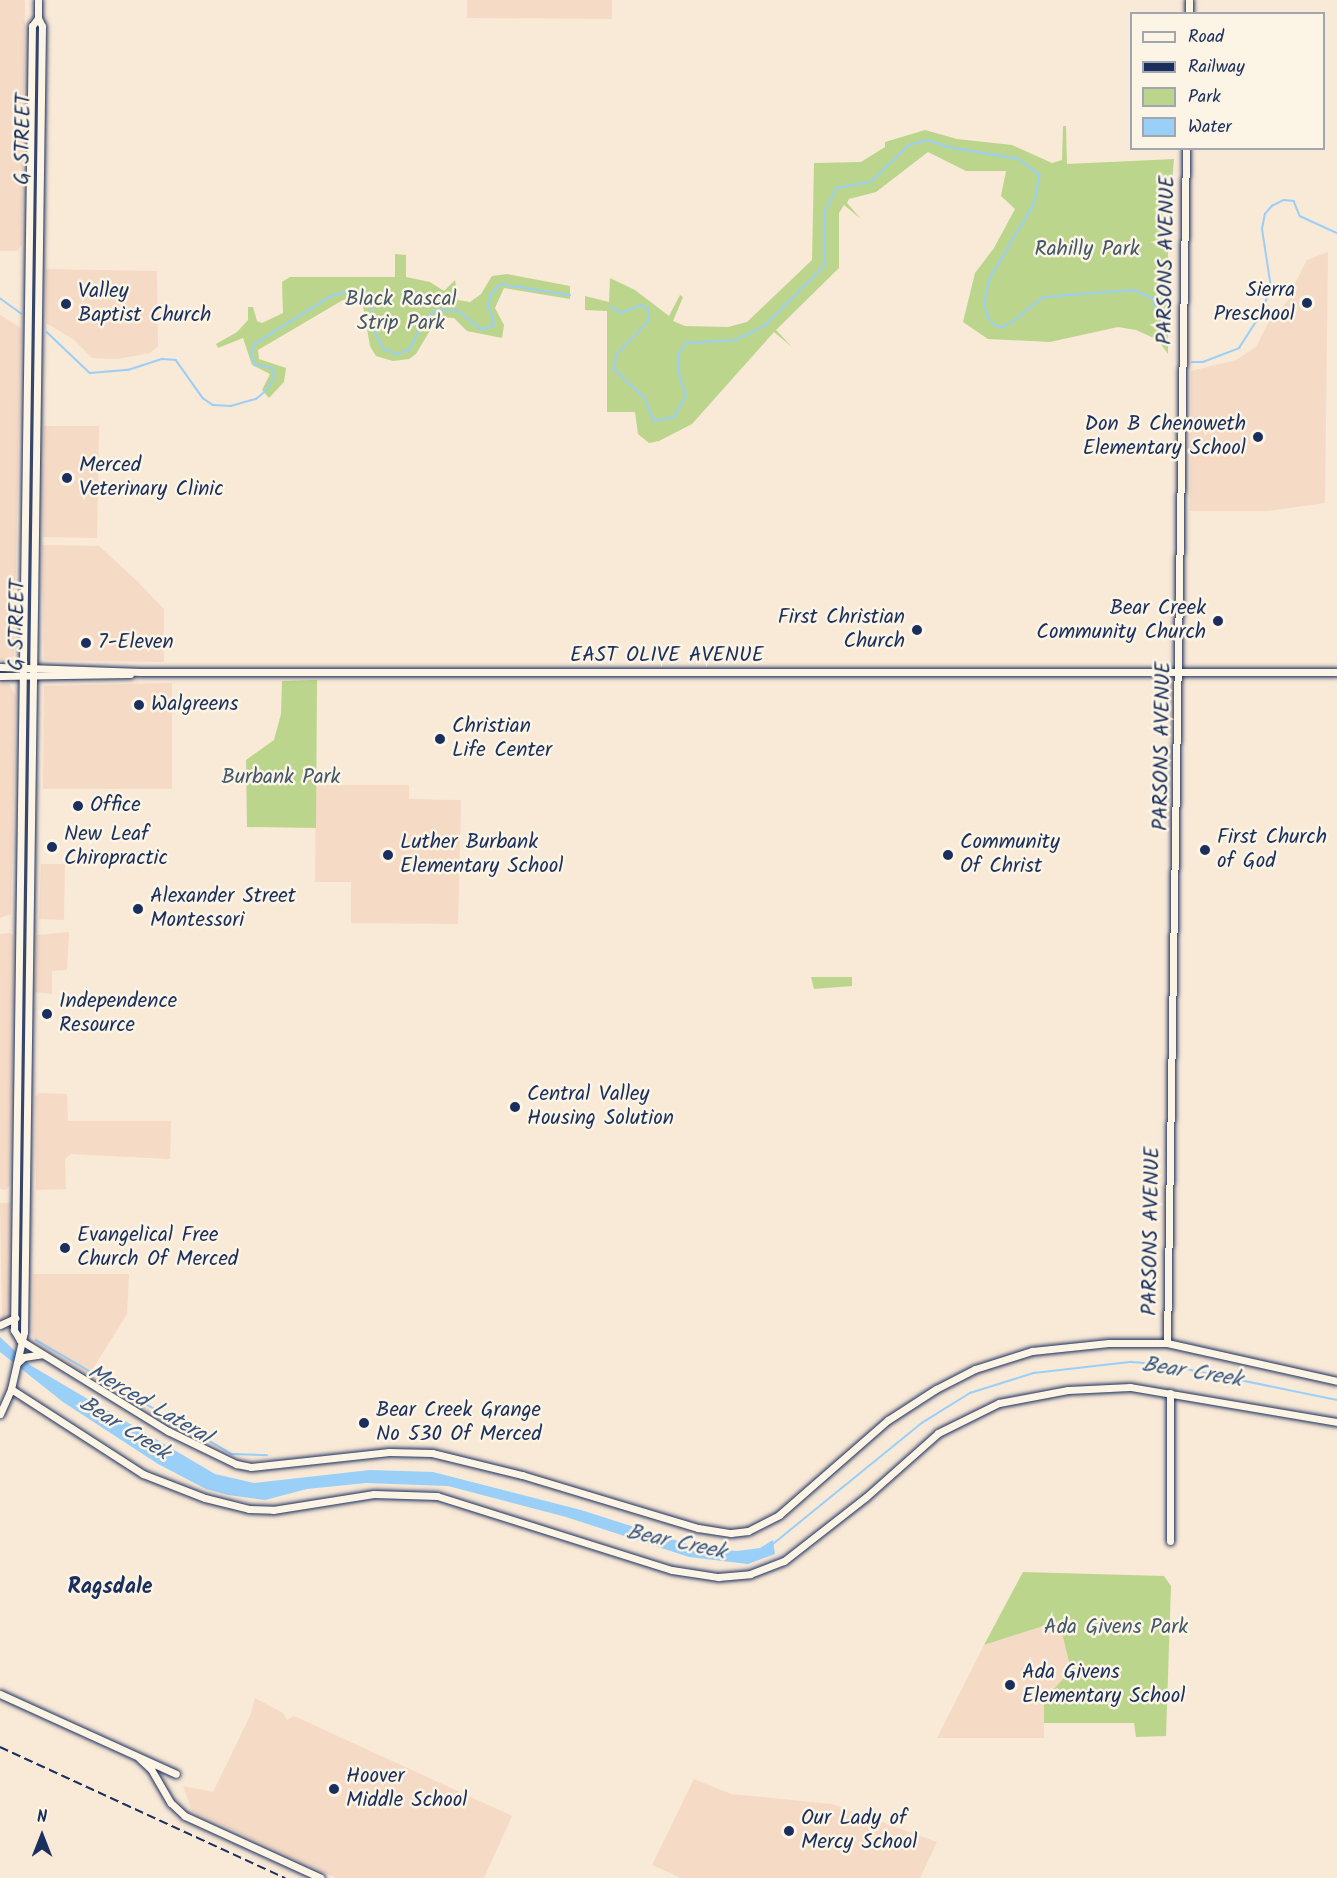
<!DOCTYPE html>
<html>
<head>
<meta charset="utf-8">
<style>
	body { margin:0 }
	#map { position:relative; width:1337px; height:1878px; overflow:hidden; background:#f9e9d7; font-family:Kalam,sans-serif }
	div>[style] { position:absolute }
	.built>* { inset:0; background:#f5dac6 }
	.green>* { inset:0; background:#bcd58c }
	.water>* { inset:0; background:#9acff8 }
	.stream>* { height:1.5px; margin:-0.75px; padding:0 0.75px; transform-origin:0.75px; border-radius:0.75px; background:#9acff8 }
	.roads { filter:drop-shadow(0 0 2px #1b2f5e) drop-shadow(0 0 2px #1b2f5e) }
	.secondary>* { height:7px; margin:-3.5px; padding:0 3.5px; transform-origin:3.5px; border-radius:3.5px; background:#fcf5e5 }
	.rail>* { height:1.5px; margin-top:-0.75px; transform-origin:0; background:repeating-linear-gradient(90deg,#1b2f5e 0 9px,transparent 0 13.5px) }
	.dots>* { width:16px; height:16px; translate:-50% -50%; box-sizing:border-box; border:3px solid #fcf5e5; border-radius:50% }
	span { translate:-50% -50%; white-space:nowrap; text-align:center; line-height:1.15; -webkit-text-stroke:5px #fcf5e5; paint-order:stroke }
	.street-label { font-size:21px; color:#1b2f5e }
	.park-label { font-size:21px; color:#43586a }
	.poi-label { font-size:21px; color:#1b2f5e }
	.right { translate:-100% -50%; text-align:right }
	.left { translate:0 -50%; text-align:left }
	.water-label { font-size:22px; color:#3b5784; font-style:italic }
	.neighbourhood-label { font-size:22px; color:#1b2f5e; font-weight:700 }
	.legend { position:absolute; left:1130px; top:12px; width:195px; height:138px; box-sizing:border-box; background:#fcf5e5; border:2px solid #a2a6af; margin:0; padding:8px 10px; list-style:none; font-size:18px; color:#1b2f5e }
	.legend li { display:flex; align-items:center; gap:12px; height:30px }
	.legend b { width:30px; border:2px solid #a2a6af }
	.north { position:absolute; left:12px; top:1806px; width:60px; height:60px; -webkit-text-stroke:4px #fcf5e5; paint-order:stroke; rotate:0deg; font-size:16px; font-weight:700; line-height:24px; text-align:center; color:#1b2f5e }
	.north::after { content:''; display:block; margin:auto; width:21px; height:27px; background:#1b2f5e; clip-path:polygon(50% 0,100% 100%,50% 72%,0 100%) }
</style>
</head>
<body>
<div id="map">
	<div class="built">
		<i style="clip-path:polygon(0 0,25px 0,22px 245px,17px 251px,0 251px)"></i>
		<i style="clip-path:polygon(467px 0,612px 0,612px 19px,467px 18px)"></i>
		<i style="clip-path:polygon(1328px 252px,1325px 503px,1267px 511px,1190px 511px,1191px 371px,1236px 360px,1256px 347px,1274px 311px,1280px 310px,1292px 296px,1290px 293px,1307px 260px)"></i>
		<i style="clip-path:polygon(46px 269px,157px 271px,158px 346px,150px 353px,117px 359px,92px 358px,73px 339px,46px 323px)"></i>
		<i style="clip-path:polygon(0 315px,21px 328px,14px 659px,0 660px)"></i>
		<i style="clip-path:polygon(44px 426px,99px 426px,97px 538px,43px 537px)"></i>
		<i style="clip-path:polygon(42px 545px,99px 546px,137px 581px,164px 609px,164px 662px,44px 660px)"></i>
		<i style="clip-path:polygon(172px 683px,172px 789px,43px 789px,44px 686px)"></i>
		<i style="clip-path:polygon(0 684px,9px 684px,16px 696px,11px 914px,0 918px)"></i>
		<i style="clip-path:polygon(316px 785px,409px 785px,409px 799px,461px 800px,458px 924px,351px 923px,351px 882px,315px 882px)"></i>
		<i style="clip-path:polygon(41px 864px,65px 864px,64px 920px,39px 919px)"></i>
		<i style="clip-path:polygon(69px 932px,67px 970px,52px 971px,52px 994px,35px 992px,37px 935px)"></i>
		<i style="clip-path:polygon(10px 933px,14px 937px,11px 1128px,10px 1185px,6px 1190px,0 1189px,0 934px)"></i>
		<i style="clip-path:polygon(39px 1093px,67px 1094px,68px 1121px,171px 1121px,170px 1159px,71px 1154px,65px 1159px,66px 1189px,36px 1190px,35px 1097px)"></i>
		<i style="clip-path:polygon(0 1203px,10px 1203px,9px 1319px,2px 1321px)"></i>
		<i style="clip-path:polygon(33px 1274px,129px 1274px,127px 1314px,89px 1375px,38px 1344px,32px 1336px)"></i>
		<i style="clip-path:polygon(1059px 1621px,1071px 1670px,1044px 1700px,1044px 1738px,937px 1738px,984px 1645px)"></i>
		<i style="clip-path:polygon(255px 1698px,283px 1713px,287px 1720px,294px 1716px,512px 1816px,484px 1878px,336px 1878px,192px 1811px,183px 1786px,213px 1792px,250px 1716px)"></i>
		<i style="clip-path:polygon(694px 1779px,731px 1794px,832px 1804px,937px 1842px,920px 1878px,681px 1878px,652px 1865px)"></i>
	</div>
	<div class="green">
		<i style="clip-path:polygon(1063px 126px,1066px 126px,1067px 164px,1174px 159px,1168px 228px,1168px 354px,1158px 340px,1136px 330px,1118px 327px,1050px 342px,988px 339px,963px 322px,975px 273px,994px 248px,1015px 209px,1001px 196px,1006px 171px,966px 171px,928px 152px,876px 192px,849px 199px,847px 203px,861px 219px,844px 205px,839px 213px,839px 268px,776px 330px,792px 347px,774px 332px,692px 424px,659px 441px,649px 443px,638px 434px,635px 412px,607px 412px,607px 311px,585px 310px,585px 296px,609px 302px,610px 278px,635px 290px,669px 316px,680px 295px,683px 297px,673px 321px,685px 326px,728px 327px,747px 322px,812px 260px,814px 163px,861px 162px,885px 147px,885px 142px,925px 130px,957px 139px,1012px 145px,1052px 163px,1062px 160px)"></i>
		<i style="clip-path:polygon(395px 254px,406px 255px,406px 277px,430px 282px,444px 291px,455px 280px,458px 300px,470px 302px,481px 294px,492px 276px,507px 274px,570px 286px,570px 299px,504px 288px,495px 308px,504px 325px,502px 338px,467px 331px,454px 318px,438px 317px,416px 354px,409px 359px,393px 361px,376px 356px,370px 346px,362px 300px,343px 300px,258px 350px,259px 359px,286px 368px,284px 382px,269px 398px,262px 390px,270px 374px,252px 365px,243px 338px,218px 348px,216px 344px,237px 332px,248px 320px,248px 307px,253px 307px,257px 321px,262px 323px,283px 313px,282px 282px,290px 277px,395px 277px)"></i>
		<i style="clip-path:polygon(317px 680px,316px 828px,247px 827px,246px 760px,274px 740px,281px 714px,282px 681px)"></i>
		<i style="clip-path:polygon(811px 977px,852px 977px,852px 986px,814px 989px)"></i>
		<i style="clip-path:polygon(1023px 1572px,1164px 1576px,1171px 1586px,1166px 1736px,1136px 1737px,1134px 1723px,1044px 1723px,1044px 1700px,1071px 1670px,1059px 1621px,984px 1645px)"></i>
	</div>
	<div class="water">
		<i style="clip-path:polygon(0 1337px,30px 1365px,215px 1474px,254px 1483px,370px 1470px,433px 1472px,581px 1510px,700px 1548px,737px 1551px,760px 1548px,773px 1540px,775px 1554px,748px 1564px,689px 1557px,566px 1517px,448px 1486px,366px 1483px,307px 1489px,265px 1500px,228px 1495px,206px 1489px,158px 1464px,63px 1402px,0 1352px)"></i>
	</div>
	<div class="stream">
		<i style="left:0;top:298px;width:26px;rotate:36deg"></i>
		<i style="left:611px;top:307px;width:12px;rotate:31deg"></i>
		<i style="left:621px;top:313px;width:22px;rotate:-22deg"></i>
		<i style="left:641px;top:305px;width:9px;rotate:32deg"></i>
		<i style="left:649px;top:310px;width:11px;rotate:90deg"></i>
		<i style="left:649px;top:321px;width:47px;rotate:133.3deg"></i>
		<i style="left:617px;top:355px;width:14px;rotate:102deg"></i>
		<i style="left:614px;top:369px;width:42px;rotate:43.1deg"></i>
		<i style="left:645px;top:398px;width:25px;rotate:69deg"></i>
		<i style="left:654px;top:421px;width:20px;rotate:-11deg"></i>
		<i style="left:674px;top:417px;width:25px;rotate:-61deg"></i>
		<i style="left:686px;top:395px;width:24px;rotate:-109deg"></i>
		<i style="left:678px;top:372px;width:18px;rotate:-87deg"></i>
		<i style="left:679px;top:354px;width:13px;rotate:-58deg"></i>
		<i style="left:686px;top:343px;width:50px;rotate:-3.4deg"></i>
		<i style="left:736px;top:340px;width:30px;rotate:-26deg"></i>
		<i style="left:763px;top:327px;width:88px;rotate:-45deg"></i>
		<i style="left:825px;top:265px;width:53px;rotate:-90deg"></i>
		<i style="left:825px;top:212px;width:26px;rotate:-65deg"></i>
		<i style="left:836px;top:188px;width:36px;rotate:-10deg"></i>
		<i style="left:871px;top:182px;width:53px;rotate:-44.2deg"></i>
		<i style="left:909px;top:145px;width:20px;rotate:-15deg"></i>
		<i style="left:928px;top:140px;width:21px;rotate:19deg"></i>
		<i style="left:948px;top:147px;width:72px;rotate:9.6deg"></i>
		<i style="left:1019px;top:159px;width:26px;rotate:37deg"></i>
		<i style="left:1040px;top:175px;width:28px;rotate:100deg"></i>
		<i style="left:1035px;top:203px;width:88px;rotate:120.6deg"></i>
		<i style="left:990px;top:279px;width:25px;rotate:102deg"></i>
		<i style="left:985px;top:303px;width:14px;rotate:78deg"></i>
		<i style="left:988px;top:317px;width:11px;rotate:49deg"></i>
		<i style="left:995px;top:325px;width:7px;rotate:16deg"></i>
		<i style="left:1002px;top:327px;width:10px;rotate:-24deg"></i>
		<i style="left:1011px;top:323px;width:41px;rotate:-39.1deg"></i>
		<i style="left:1043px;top:297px;width:91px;rotate:-4.4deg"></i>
		<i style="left:1134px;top:290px;width:21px;rotate:23deg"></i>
		<i style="left:1153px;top:298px;width:42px;rotate:72deg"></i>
		<i style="left:47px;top:332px;width:59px;rotate:43.6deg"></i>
		<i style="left:90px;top:373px;width:38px;rotate:-5deg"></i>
		<i style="left:128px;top:370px;width:36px;rotate:-18deg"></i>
		<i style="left:162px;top:359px;width:14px;rotate:4deg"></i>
		<i style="left:176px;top:360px;width:47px;rotate:54.6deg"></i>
		<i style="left:203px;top:398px;width:12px;rotate:35deg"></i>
		<i style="left:213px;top:405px;width:18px;rotate:3deg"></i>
		<i style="left:231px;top:406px;width:26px;rotate:-16deg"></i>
		<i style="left:256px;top:399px;width:14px;rotate:-39deg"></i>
		<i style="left:267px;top:390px;width:15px;rotate:-62deg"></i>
		<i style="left:274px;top:377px;width:8px;rotate:-97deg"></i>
		<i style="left:273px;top:369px;width:18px;rotate:-167deg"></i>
		<i style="left:255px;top:365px;width:13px;rotate:-108deg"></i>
		<i style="left:251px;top:353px;width:10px;rotate:-66deg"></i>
		<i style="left:255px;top:344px;width:88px;rotate:-32.4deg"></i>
		<i style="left:329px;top:297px;width:19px;rotate:-18deg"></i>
		<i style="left:347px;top:291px;width:23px;rotate:5deg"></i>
		<i style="left:370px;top:293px;width:38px;rotate:83deg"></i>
		<i style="left:375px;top:331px;width:19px;rotate:65deg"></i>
		<i style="left:383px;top:348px;width:14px;rotate:25deg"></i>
		<i style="left:396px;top:354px;width:14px;rotate:-17deg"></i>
		<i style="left:409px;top:350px;width:35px;rotate:-63deg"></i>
		<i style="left:425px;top:319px;width:15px;rotate:-37deg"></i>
		<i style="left:437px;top:310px;width:20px"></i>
		<i style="left:457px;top:310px;width:31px;rotate:38deg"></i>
		<i style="left:481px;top:329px;width:11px;rotate:-10deg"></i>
		<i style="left:492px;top:327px;width:6px;rotate:-72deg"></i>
		<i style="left:494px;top:321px;width:16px;rotate:-112deg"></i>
		<i style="left:488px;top:306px;width:12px;rotate:-76deg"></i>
		<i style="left:491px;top:294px;width:14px;rotate:-45deg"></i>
		<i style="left:501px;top:284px;width:70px;rotate:9.1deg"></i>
		<i style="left:1192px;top:362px;width:11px"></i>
		<i style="left:1203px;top:362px;width:39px;rotate:-21deg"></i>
		<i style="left:1239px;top:348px;width:38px;rotate:-57deg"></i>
		<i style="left:1260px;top:316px;width:30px;rotate:-69deg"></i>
		<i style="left:1271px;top:288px;width:60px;rotate:-98.7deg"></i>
		<i style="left:1262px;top:229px;width:15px;rotate:-79deg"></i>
		<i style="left:1265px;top:214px;width:11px;rotate:-49deg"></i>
		<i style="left:1272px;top:206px;width:13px;rotate:-27deg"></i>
		<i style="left:1284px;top:200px;width:10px;rotate:6deg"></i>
		<i style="left:1294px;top:201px;width:16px;rotate:68deg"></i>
		<i style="left:1300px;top:216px;width:41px;rotate:24.7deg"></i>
		<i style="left:36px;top:1340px;width:227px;rotate:30.2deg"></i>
		<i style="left:232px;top:1454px;width:35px;rotate:2deg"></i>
		<i style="left:773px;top:1544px;width:192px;rotate:-39.1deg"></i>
		<i style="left:922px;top:1423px;width:57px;rotate:-32deg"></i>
		<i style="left:970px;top:1393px;width:67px;rotate:-17.4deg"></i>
		<i style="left:1034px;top:1373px;width:98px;rotate:-6.5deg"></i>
		<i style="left:1131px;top:1362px;width:31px;rotate:4deg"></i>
		<i style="left:1162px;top:1364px;width:179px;rotate:11.6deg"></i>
	</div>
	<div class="roads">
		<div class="secondary">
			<i style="left:1189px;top:14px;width:14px;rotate:-90deg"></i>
			<i style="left:0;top:667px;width:141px;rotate:2deg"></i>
			<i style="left:141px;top:672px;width:1196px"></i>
			<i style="left:0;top:676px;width:130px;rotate:-0.9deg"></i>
			<i style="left:0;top:1325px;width:17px;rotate:-25deg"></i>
			<i style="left:20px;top:1340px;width:174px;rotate:31.6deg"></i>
			<i style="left:168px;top:1431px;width:76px;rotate:25.9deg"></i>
			<i style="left:236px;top:1464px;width:15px;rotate:11deg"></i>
			<i style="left:251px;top:1467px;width:139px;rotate:-6.2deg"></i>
			<i style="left:389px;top:1452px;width:43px;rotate:1.3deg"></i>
			<i style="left:432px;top:1453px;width:93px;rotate:13.7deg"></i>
			<i style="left:522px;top:1475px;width:184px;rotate:16.8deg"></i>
			<i style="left:698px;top:1528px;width:33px;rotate:9deg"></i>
			<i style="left:731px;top:1533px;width:17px;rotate:-7deg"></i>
			<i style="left:748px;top:1531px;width:35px;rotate:-27deg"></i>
			<i style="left:779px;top:1515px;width:145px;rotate:-41.1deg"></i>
			<i style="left:888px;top:1420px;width:57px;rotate:-32.9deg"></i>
			<i style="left:936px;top:1389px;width:44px;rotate:-27.1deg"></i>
			<i style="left:975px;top:1369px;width:60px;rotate:-17.5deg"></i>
			<i style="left:1032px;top:1351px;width:77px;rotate:-5.9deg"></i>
			<i style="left:1109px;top:1343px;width:58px"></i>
			<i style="left:1167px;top:1343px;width:174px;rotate:12.6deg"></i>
			<i style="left:20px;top:1340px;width:12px;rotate:-121deg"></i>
			<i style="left:14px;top:1330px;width:669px;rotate:-89.23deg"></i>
			<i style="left:23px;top:661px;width:635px;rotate:-89.19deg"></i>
			<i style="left:32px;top:26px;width:10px;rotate:-53deg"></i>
			<i style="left:1167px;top:1343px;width:1195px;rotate:-89.09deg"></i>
			<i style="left:17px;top:1363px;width:9px;rotate:-41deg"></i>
			<i style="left:24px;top:1357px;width:18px;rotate:-9deg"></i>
			<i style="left:11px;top:1389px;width:157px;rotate:32.8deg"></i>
			<i style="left:143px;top:1474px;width:66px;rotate:21.2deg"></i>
			<i style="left:205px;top:1498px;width:45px;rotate:14deg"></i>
			<i style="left:249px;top:1509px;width:24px;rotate:2deg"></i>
			<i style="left:273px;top:1510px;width:102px;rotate:-9deg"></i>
			<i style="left:374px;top:1494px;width:63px;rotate:1.8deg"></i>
			<i style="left:437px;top:1496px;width:246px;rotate:17.5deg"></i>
			<i style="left:672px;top:1570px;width:47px;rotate:8.7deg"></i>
			<i style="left:718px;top:1577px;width:32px;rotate:-5deg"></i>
			<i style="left:750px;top:1574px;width:36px;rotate:-21deg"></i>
			<i style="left:784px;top:1561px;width:104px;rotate:-38deg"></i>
			<i style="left:866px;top:1497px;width:96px;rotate:-41.6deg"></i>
			<i style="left:938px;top:1433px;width:68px;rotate:-26.2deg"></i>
			<i style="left:999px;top:1403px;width:70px;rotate:-10.7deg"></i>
			<i style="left:1068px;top:1390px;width:62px;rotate:-2.8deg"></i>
			<i style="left:1130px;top:1387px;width:210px;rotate:9.6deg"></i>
			<i style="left:0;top:1414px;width:27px;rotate:-66deg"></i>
			<i style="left:11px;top:1389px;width:58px;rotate:-77.2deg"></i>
			<i style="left:24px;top:1332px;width:1306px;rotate:-89.21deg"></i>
			<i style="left:42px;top:26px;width:9px;rotate:-117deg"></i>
			<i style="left:38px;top:18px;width:18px;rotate:-90deg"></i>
			<i style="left:1170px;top:1541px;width:148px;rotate:-90deg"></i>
			<i style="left:0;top:1694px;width:193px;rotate:24.4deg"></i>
			<i style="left:139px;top:1758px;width:16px;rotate:43deg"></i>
			<i style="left:151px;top:1769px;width:39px;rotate:60deg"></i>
			<i style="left:171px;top:1803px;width:19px;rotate:43deg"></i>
			<i style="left:185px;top:1816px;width:149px;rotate:24.5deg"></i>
		</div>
	</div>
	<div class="rail">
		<i style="left:0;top:1747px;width:314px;rotate:24.7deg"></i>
	</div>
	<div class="dots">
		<i style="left:1307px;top:303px;background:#1b2f5e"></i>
		<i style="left:66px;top:304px;background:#1b2f5e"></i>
		<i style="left:1258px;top:437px;background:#1b2f5e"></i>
		<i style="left:67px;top:478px;background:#1b2f5e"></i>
		<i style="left:1218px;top:621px;background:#1b2f5e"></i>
		<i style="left:917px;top:630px;background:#1b2f5e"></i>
		<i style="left:86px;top:643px;background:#1b2f5e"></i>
		<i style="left:139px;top:705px;background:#1b2f5e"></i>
		<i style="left:440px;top:739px;background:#1b2f5e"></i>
		<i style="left:78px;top:806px;background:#1b2f5e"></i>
		<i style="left:52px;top:847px;background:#1b2f5e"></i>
		<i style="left:1205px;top:850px;background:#1b2f5e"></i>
		<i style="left:388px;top:855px;background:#1b2f5e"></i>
		<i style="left:948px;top:855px;background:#1b2f5e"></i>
		<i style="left:138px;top:909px;background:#1b2f5e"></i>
		<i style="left:47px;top:1014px;background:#1b2f5e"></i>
		<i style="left:515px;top:1107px;background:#1b2f5e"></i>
		<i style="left:65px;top:1248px;background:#1b2f5e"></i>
		<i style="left:364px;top:1423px;background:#1b2f5e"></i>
		<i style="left:1010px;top:1685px;background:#1b2f5e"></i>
		<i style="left:334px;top:1789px;background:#1b2f5e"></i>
		<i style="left:789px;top:1831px;background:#1b2f5e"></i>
	</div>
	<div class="street-label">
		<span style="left:24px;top:139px;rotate:-89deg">G STREET</span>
		<span style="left:1167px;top:260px;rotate:-89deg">PARSONS AVENUE</span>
		<span style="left:18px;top:625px;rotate:-89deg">G STREET</span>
		<span style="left:667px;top:656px">EAST OLIVE AVENUE</span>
		<span style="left:1163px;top:746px;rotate:-89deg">PARSONS AVENUE</span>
		<span style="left:1152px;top:1231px;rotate:-89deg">PARSONS AVENUE</span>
	</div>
	<div class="park-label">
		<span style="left:1087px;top:250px">Rahilly Park</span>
		<span style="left:401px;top:312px">Black Rascal<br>Strip Park</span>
		<span style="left:281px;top:778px">Burbank Park</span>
		<span style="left:1116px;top:1628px">Ada Givens Park</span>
	</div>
	<div class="poi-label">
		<span class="right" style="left:1295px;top:303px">Sierra<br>Preschool</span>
		<span class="left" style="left:78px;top:304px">Valley<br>Baptist Church</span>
		<span class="right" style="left:1246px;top:437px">Don B Chenoweth<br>Elementary School</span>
		<span class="left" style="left:79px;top:478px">Merced<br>Veterinary Clinic</span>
		<span class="right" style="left:1206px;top:621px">Bear Creek<br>Community Church</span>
		<span class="right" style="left:905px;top:630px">First Christian<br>Church</span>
		<span class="left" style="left:98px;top:643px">7-Eleven</span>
		<span class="left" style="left:151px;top:705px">Walgreens</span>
		<span class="left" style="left:452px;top:739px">Christian<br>Life Center</span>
		<span class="left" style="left:90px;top:806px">Office</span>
		<span class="left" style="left:64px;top:847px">New Leaf<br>Chiropractic</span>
		<span class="left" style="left:1217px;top:850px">First Church<br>of God</span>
		<span class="left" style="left:400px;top:855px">Luther Burbank<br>Elementary School</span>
		<span class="left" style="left:960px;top:855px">Community<br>Of Christ</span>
		<span class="left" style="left:150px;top:909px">Alexander Street<br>Montessori</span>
		<span class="left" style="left:59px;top:1014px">Independence<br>Resource</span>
		<span class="left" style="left:527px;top:1107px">Central Valley<br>Housing Solution</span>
		<span class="left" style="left:77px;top:1248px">Evangelical Free<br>Church Of Merced</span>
		<span class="left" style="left:376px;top:1423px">Bear Creek Grange<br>No 530 Of Merced</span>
		<span class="left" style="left:1022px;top:1685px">Ada Givens<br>Elementary School</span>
		<span class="left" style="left:346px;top:1789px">Hoover<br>Middle School</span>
		<span class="left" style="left:801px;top:1831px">Our Lady of<br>Mercy School</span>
	</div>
	<div class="water-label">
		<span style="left:1192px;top:1373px;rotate:9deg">Bear Creek</span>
		<span style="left:149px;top:1405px;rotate:30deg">Merced Lateral</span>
		<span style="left:124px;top:1429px;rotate:32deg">Bear Creek</span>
		<span style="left:676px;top:1543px;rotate:12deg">Bear Creek</span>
	</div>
	<div class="neighbourhood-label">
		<span style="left:110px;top:1588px">Ragsdale</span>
	</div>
	<ul class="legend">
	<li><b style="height:8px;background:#fcf5e5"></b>Road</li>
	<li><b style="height:8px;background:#1b2f5e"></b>Railway</li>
	<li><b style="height:16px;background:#bcd58c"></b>Park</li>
	<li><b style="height:16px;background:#9acff8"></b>Water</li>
	</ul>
	<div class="north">N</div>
</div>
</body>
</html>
